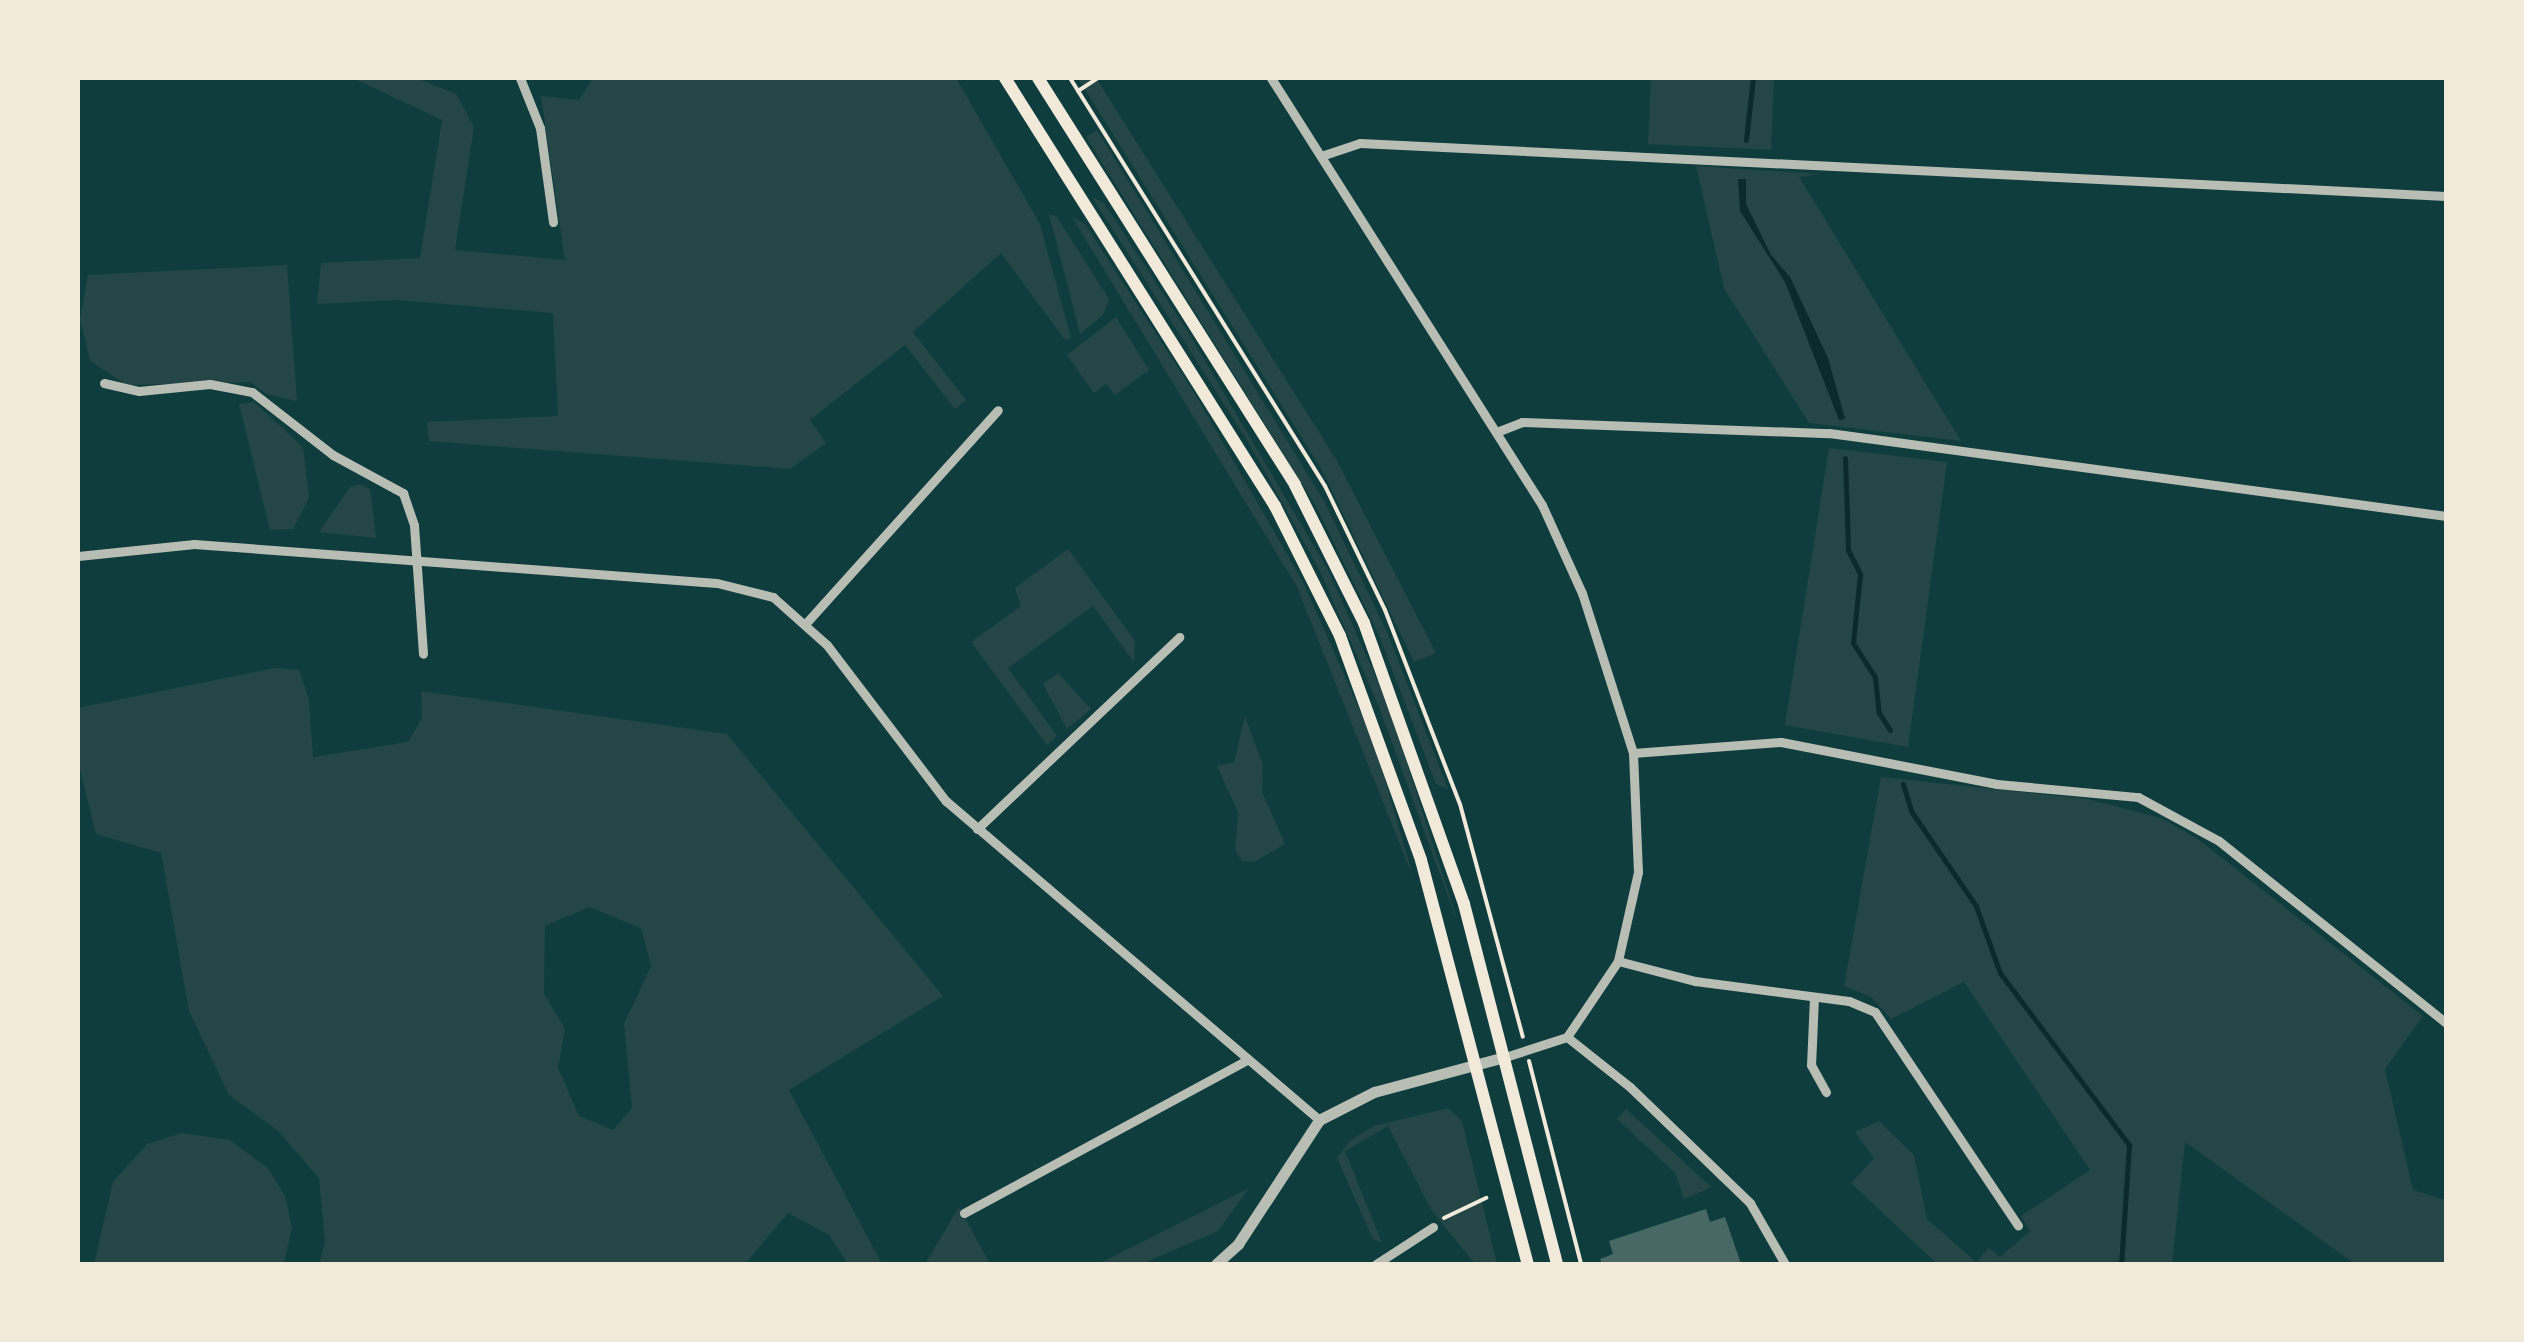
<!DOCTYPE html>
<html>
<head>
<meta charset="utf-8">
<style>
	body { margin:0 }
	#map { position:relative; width:2524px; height:1342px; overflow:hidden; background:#0f3d3e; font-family:Karla,sans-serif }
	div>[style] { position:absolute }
	.green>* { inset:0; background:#244646 }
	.water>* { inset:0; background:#0a2a2b }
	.stream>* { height:5px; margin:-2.5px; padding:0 2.5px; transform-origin:2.5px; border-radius:2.5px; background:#0a2a2b }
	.building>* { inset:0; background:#486865 }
	.path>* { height:4px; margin:-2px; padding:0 2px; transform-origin:2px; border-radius:2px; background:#f1e9da }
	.minor>* { height:9px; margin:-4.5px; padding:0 4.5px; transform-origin:4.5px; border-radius:4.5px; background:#b8beb3 }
	.tertiary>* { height:11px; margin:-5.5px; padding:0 5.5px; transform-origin:5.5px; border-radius:5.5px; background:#b8beb3 }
	.secondary>* { height:12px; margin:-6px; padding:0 6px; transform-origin:6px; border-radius:6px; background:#f1e9da }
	span { translate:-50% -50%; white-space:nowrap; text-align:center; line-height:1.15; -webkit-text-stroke:9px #f1e9da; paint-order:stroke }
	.frame { position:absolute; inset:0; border:80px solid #f1e9da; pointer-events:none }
</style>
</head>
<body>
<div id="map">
	<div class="green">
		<i style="clip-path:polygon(353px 78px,416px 78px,456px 94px,474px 127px,455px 250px,565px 260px,541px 96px,579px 100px,593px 78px,956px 78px,1040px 224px,1071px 338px,1065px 340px,1001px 253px,913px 332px,966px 400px,955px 409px,905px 345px,810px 420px,826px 443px,790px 469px,429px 441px,427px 422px,558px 416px,553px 313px,398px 300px,317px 304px,321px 263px,420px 258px,442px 120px)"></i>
		<i style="clip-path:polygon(1078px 78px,1096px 78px,1336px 459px,1436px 653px,1414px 662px,1323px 472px)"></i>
		<i style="clip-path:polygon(1651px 78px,1774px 78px,1771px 150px,1648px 144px)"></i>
		<i style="clip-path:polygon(1097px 130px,1324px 501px,1387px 632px,1448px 789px,1436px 784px,1378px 633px,1316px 506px,1086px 137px)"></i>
		<i style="clip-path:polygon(1696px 166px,1821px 174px,1799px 177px,1961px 441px,1809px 423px,1724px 288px)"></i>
		<i style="clip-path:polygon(1092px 197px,1104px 203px,1188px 332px,1328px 570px,1389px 707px,1461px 932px,1379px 707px,1321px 573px,1250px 445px)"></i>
		<i style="clip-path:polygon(1049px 214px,1057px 217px,1109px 299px,1103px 315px,1080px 334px)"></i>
		<i style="clip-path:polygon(1072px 217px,1085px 224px,1195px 394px,1303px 582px,1375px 745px,1413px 877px,1297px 587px)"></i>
		<i style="clip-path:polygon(287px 265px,297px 401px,266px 394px,250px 382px,127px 385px,90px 361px,80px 319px,88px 275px)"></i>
		<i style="clip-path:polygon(1116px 317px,1149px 370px,1115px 395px,1106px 384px,1094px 393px,1067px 355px)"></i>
		<i style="clip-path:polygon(254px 402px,303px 447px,309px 498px,293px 529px,270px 530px,239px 404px)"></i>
		<i style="clip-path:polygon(1829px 448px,1947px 462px,1908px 747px,1785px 725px)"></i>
		<i style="clip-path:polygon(359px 484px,370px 489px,376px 538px,319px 532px,350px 487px)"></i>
		<i style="clip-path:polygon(1068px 549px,1135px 641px,1134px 662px,1093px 606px,1008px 668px,1057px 736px,1047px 745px,971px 642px,1021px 606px,1015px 588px)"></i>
		<i style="clip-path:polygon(evenodd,275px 668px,299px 670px,309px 700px,313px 757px,408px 742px,422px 718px,421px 691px,727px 734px,943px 996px,789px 1090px,882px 1264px,848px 1264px,829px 1235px,788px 1213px,745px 1264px,319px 1264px,325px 1243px,319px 1178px,278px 1131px,229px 1095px,189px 1011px,161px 853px,96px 834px,78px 761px,78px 708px,275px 668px,589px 907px,641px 928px,651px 966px,624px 1024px,632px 1108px,613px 1130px,579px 1116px,558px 1068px,565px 1029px,544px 994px,545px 926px,589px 907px)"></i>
		<i style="clip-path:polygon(1058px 673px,1091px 709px,1067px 729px,1043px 684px)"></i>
		<i style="clip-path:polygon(1245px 716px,1263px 765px,1262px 792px,1285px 844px,1254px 862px,1242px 861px,1235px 850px,1238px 812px,1217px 766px,1234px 762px)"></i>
		<i style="clip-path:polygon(1881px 777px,2087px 799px,2161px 818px,2198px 839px,2423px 1016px,2385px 1069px,2413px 1190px,2446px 1200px,2446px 1264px,2355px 1264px,2185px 1142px,2172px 1264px,1937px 1264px,1851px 1183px,1874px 1158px,1855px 1132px,1879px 1121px,1914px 1155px,1927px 1219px,1976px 1262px,1989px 1248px,2000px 1257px,2030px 1231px,2021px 1216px,2090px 1170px,1964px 982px,1891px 1019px,1871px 997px,1844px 986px)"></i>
		<i style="clip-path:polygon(1448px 1108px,1462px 1121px,1497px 1264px,1475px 1264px,1432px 1211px,1388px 1126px,1345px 1151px,1382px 1243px,1373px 1239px,1337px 1158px,1351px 1140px,1374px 1126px)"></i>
		<i style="clip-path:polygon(1626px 1109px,1708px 1184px,1712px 1187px,1684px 1199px,1675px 1173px,1617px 1119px)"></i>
		<i style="clip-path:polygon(182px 1133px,230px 1140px,268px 1168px,285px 1196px,292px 1227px,284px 1264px,94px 1264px,113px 1182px,147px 1144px)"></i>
		<i style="clip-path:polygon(1249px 1188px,1218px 1231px,1141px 1264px,1098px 1264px)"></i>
		<i style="clip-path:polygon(959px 1207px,990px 1264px,925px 1264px)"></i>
	</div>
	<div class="water">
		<i style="clip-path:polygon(1738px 179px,1746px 179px,1746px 204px,1771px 255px,1790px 277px,1828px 358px,1845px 419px,1839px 420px,1785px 282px,1740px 211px)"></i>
	</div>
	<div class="stream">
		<i style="left:1746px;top:140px;width:62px;rotate:-83.6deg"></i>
		<i style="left:1845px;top:458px;width:92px;rotate:88.1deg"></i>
		<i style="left:1848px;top:550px;width:27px;rotate:63deg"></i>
		<i style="left:1860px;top:574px;width:69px;rotate:95.8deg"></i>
		<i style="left:1853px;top:643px;width:40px;rotate:57.1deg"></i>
		<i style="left:1875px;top:677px;width:36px;rotate:84deg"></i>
		<i style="left:1879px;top:713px;width:20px;rotate:57deg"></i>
		<i style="left:1903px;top:784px;width:28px;rotate:73deg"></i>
		<i style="left:1911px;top:811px;width:115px;rotate:55.6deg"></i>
		<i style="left:1976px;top:906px;width:71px;rotate:70.3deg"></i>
		<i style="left:2000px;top:973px;width:215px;rotate:53.1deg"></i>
		<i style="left:2129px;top:1145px;width:119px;rotate:93.8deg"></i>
	</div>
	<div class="building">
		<i style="clip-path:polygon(1706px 1209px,1710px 1222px,1725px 1217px,1741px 1264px,1602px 1264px,1600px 1259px,1613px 1254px,1609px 1241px)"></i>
	</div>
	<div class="path">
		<i style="left:1070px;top:78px;width:481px;rotate:58deg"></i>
		<i style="left:1325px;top:486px;width:138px;rotate:64.2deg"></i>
		<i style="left:1385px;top:610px;width:208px;rotate:68.9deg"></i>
		<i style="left:1460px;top:804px;width:241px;rotate:74.9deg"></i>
		<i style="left:1078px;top:91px;width:24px;rotate:-33deg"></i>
		<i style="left:1529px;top:1061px;width:210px;rotate:75.6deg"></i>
		<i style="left:1444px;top:1218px;width:47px;rotate:-25.5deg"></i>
	</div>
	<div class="minor">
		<i style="left:520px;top:78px;width:54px;rotate:68.2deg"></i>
		<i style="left:540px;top:128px;width:95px;rotate:82.1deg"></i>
		<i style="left:1271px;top:78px;width:506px;rotate:57.6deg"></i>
		<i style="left:1542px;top:505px;width:97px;rotate:65.6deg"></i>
		<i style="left:1582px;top:593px;width:168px;rotate:72.3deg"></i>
		<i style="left:1633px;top:753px;width:119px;rotate:87.6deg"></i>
		<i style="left:1638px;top:872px;width:91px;rotate:102.7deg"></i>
		<i style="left:1618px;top:961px;width:92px;rotate:123.9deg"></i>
		<i style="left:1567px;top:1037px;width:65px;rotate:162.1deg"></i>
		<i style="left:1321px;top:156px;width:41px;rotate:-18.4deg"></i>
		<i style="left:1360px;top:143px;width:1087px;rotate:2.79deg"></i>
		<i style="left:104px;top:383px;width:36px;rotate:13deg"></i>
		<i style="left:139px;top:391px;width:71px;rotate:-5.6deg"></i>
		<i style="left:210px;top:384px;width:43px;rotate:10.8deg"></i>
		<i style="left:252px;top:392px;width:103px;rotate:37.9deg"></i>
		<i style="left:333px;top:455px;width:80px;rotate:28.5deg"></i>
		<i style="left:403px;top:493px;width:34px;rotate:71deg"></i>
		<i style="left:414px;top:525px;width:129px;rotate:86deg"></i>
		<i style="left:1499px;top:431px;width:25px;rotate:-21deg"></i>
		<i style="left:1522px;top:422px;width:307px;rotate:2.1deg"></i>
		<i style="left:1829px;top:433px;width:623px;rotate:7.66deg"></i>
		<i style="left:78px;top:556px;width:117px;rotate:-5.9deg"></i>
		<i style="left:194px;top:544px;width:524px;rotate:4.26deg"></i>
		<i style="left:717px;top:583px;width:58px;rotate:14deg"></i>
		<i style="left:773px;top:597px;width:72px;rotate:41.6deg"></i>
		<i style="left:827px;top:645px;width:196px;rotate:52.7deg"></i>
		<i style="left:946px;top:801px;width:491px;rotate:40.5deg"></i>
		<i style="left:807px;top:622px;width:285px;rotate:-48deg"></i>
		<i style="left:1633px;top:753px;width:148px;rotate:-4.3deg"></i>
		<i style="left:1781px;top:742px;width:220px;rotate:11deg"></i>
		<i style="left:1997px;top:784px;width:142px;rotate:5.3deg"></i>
		<i style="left:2138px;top:797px;width:92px;rotate:28.5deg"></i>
		<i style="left:2219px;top:841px;width:291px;rotate:38.7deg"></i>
		<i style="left:977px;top:829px;width:279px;rotate:-43.5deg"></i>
		<i style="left:1618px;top:961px;width:80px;rotate:14.6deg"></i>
		<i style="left:1695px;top:981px;width:155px;rotate:7.4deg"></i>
		<i style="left:1849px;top:1001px;width:28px;rotate:23deg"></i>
		<i style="left:1875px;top:1012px;width:257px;rotate:56.2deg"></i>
		<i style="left:1814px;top:997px;width:68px;rotate:92.5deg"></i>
		<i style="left:1811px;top:1065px;width:31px;rotate:61deg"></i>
		<i style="left:1567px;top:1037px;width:80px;rotate:38.4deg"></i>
		<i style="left:1630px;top:1087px;width:167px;rotate:44deg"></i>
		<i style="left:1750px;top:1203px;width:70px;rotate:60.2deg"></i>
		<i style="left:964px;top:1213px;width:322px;rotate:-28.4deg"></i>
		<i style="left:1376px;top:1264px;width:68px;rotate:-33deg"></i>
	</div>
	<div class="tertiary">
		<i style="left:1216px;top:1264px;width:30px;rotate:-42deg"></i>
		<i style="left:1238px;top:1244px;width:148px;rotate:-56.8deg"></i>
		<i style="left:1319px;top:1120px;width:62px;rotate:-27deg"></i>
		<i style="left:1374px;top:1092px;width:136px;rotate:-15deg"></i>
	</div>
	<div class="secondary">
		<i style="left:1005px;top:78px;width:506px;rotate:57.75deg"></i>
		<i style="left:1275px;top:506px;width:145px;rotate:63.4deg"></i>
		<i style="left:1340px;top:636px;width:238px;rotate:70.1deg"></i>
		<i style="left:1421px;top:860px;width:418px;rotate:75.2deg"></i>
		<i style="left:1038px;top:78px;width:481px;rotate:57.7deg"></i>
		<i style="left:1295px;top:485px;width:154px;rotate:63.4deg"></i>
		<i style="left:1364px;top:623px;width:298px;rotate:70.4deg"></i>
		<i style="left:1464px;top:904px;width:372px;rotate:75.5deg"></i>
	</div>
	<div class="frame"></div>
</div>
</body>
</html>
